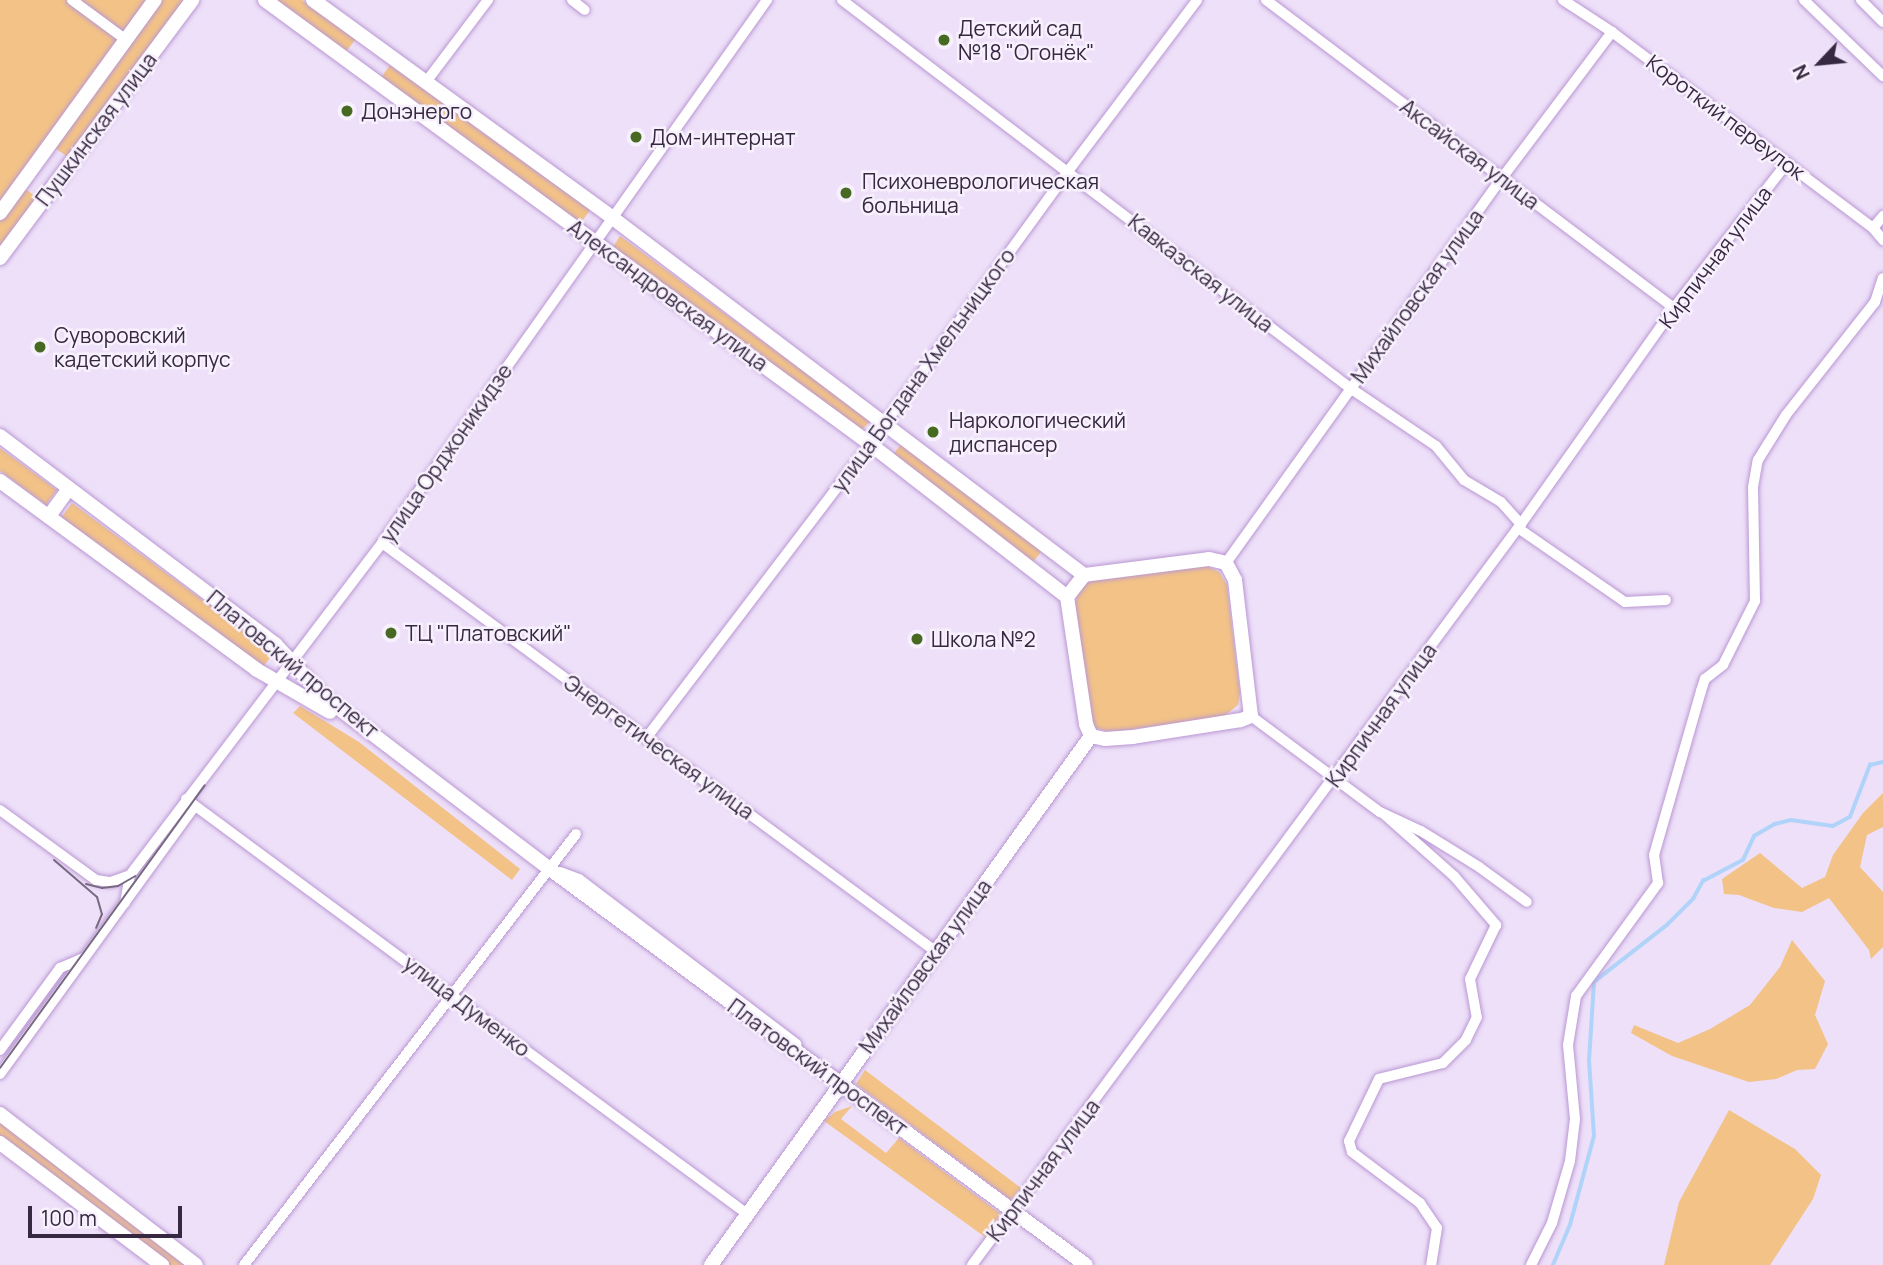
<!DOCTYPE html>
<html>
<head>
<meta charset="utf-8">
<style>
	body { margin:0 }
	#map { position:relative; width:1883px; height:1265px; overflow:hidden; background:#eee0f9; font-family:Manrope,sans-serif }
	div>[style] { position:absolute }
	.green>* { inset:0; background:#f2c287 }
	.stream>* { height:3.5px; margin:-1.75px; padding:0 1.75px; transform-origin:1.75px; border-radius:1.75px; background:#b0d3f9 }
	.roads { filter:drop-shadow(0 0 2px #ba97d3) drop-shadow(0 0 2px #ba97d3) }
	.street>* { height:10px; margin:-5px; padding:0 5px; transform-origin:5px; border-radius:5px; background:#fff }
	.secondary>* { height:14px; margin:-7px; padding:0 7px; transform-origin:7px; border-radius:7px; background:#fff }
	.tram>* { height:2px; margin:-1px; padding:0 1px; transform-origin:1px; border-radius:1px; background:#776982 }
	.dots>* { width:19px; height:19px; translate:-50% -50%; box-sizing:border-box; border:4px solid #f7f0fd; border-radius:50% }
	span { translate:-50% -50%; white-space:nowrap; text-align:center; line-height:1.15; -webkit-text-stroke:5px #f7f0fd; paint-order:stroke }
	.poi-label { font-size:21px; color:#362840 }
	.left { translate:0 -50%; text-align:left }
	.street-label { font-size:21px; color:#362840 }
	.north { position:absolute; left:1785px; top:28px; width:70px; height:70px; -webkit-text-stroke:5px #f7f0fd; paint-order:stroke; rotate:244deg; font-size:19px; font-weight:700; line-height:28px; text-align:center; color:#362840 }
	.north::after { content:''; display:block; margin:auto; width:24px; height:32px; background:#362840; clip-path:polygon(50% 0,100% 100%,50% 72%,0 100%) }
	.scale { position:absolute; left:28px; top:1206px; width:154px; height:32px; box-sizing:border-box; border:4px solid #362840; border-top:0; padding-left:9px; font-size:21px; line-height:24px; white-space:nowrap; color:#362840; -webkit-text-stroke:5px #f7f0fd; paint-order:stroke }
</style>
</head>
<body>
<div id="map">
	<div class="green">
		<i style="clip-path:polygon(0 0,148px 0,0 201px)"></i>
		<i style="clip-path:polygon(162px 0,187px 0,69px 158px,55px 148px)"></i>
		<i style="clip-path:polygon(271px 0,302px 0,356px 39px,344px 54px)"></i>
		<i style="clip-path:polygon(390px 65px,590px 210px,581px 223px,380px 79px)"></i>
		<i style="clip-path:polygon(24px 188px,39px 199px,0 251px,0 221px)"></i>
		<i style="clip-path:polygon(620px 236px,870px 421px,862px 430px,613px 247px)"></i>
		<i style="clip-path:polygon(901px 444px,1042px 551px,1031px 564px,893px 455px)"></i>
		<i style="clip-path:polygon(0 448px,57px 490px,46px 505px,0 471px)"></i>
		<i style="clip-path:polygon(72px 503px,274px 653px,262px 668px,61px 518px)"></i>
		<i style="clip-path:polygon(1207px 566px,1219px 572px,1227px 585px,1240px 693px,1238px 705px,1223px 717px,1111px 732px,1095px 728px,1089px 716px,1074px 606px,1081px 587px,1095px 579px)"></i>
		<i style="clip-path:polygon(300px 706px,359px 742px,520px 869px,512px 880px,293px 713px)"></i>
		<i style="clip-path:polygon(1883px 793px,1883px 827px,1867px 835px,1860px 867px,1883px 892px,1883px 947px,1871px 959px,1869px 950px,1829px 898px,1802px 912px,1774px 908px,1739px 895px,1724px 894px,1722px 879px,1760px 853px,1802px 888px,1825px 877px,1833px 855px,1863px 813px)"></i>
		<i style="clip-path:polygon(1792px 940px,1825px 981px,1815px 1015px,1828px 1044px,1815px 1069px,1797px 1070px,1776px 1079px,1749px 1082px,1672px 1056px,1631px 1033px,1634px 1025px,1678px 1043px,1710px 1029px,1750px 1005px,1780px 967px)"></i>
		<i style="clip-path:polygon(865px 1070px,1021px 1188px,1011px 1200px,856px 1084px)"></i>
		<i style="clip-path:polygon(852px 1106px,841px 1119px,886px 1153px,899px 1138px,1001px 1214px,985px 1237px,824px 1121px,835px 1112px)"></i>
		<i style="clip-path:polygon(1729px 1110px,1795px 1149px,1821px 1175px,1813px 1199px,1770px 1265px,1664px 1265px,1679px 1202px)"></i>
		<i style="clip-path:polygon(0 1121px,188px 1265px,168px 1265px,0 1138px)"></i>
	</div>
	<div class="stream">
		<i style="left:1553px;top:1265px;width:43px;rotate:-67deg"></i>
		<i style="left:1570px;top:1225px;width:92px;rotate:-74.9deg"></i>
		<i style="left:1594px;top:1136px;width:75px;rotate:-93.8deg"></i>
		<i style="left:1589px;top:1061px;width:79px;rotate:-86.4deg"></i>
		<i style="left:1594px;top:982px;width:93px;rotate:-38deg"></i>
		<i style="left:1667px;top:925px;width:37px;rotate:-45deg"></i>
		<i style="left:1693px;top:899px;width:21px;rotate:-61deg"></i>
		<i style="left:1703px;top:881px;width:45px;rotate:-27.7deg"></i>
		<i style="left:1743px;top:860px;width:26px;rotate:-65deg"></i>
		<i style="left:1754px;top:836px;width:24px;rotate:-30deg"></i>
		<i style="left:1775px;top:824px;width:16px;rotate:-14deg"></i>
		<i style="left:1791px;top:820px;width:42px;rotate:8.1deg"></i>
		<i style="left:1833px;top:826px;width:19px;rotate:-28deg"></i>
		<i style="left:1850px;top:817px;width:56px;rotate:-69deg"></i>
		<i style="left:1870px;top:765px;width:13px;rotate:-13deg"></i>
	</div>
	<div class="roads">
		<div class="street">
			<i style="left:72px;top:0;width:67px;rotate:36.5deg"></i>
			<i style="left:572px;top:0;width:16px;rotate:38deg"></i>
			<i style="left:842px;top:0;width:639px;rotate:37.37deg"></i>
			<i style="left:1350px;top:388px;width:104px;rotate:34deg"></i>
			<i style="left:1436px;top:446px;width:44px;rotate:50.5deg"></i>
			<i style="left:1464px;top:480px;width:43px;rotate:30.7deg"></i>
			<i style="left:1501px;top:502px;width:30px;rotate:48deg"></i>
			<i style="left:1266px;top:0;width:511px;rotate:37.05deg"></i>
			<i style="left:1563px;top:0;width:59px;rotate:33.1deg"></i>
			<i style="left:1612px;top:32px;width:326px;rotate:36.9deg"></i>
			<i style="left:1873px;top:228px;width:16px;rotate:50deg"></i>
			<i style="left:1804px;top:0;width:110px;rotate:43.9deg"></i>
			<i style="left:1861px;top:0;width:31px;rotate:45deg"></i>
			<i style="left:426px;top:82px;width:103px;rotate:-52.9deg"></i>
			<i style="left:1873px;top:228px;width:16px;rotate:-50deg"></i>
			<i style="left:1518px;top:528px;width:130px;rotate:34.7deg"></i>
			<i style="left:1625px;top:602px;width:41px;rotate:-2.8deg"></i>
			<i style="left:382px;top:543px;width:687px;rotate:36.42deg"></i>
			<i style="left:1226px;top:563px;width:474px;rotate:-54.4deg"></i>
			<i style="left:1502px;top:178px;width:183px;rotate:-53deg"></i>
			<i style="left:1251px;top:716px;width:161px;rotate:36.7deg"></i>
			<i style="left:1380px;top:812px;width:45px;rotate:24.9deg"></i>
			<i style="left:1421px;top:831px;width:68px;rotate:31.8deg"></i>
			<i style="left:1479px;top:867px;width:59px;rotate:36.1deg"></i>
			<i style="left:647px;top:737px;width:368px;rotate:-52.7deg"></i>
			<i style="left:870px;top:444px;width:339px;rotate:-54deg"></i>
			<i style="left:1069px;top:170px;width:213px;rotate:-53deg"></i>
			<i style="left:186px;top:799px;width:698px;rotate:36.49deg"></i>
			<i style="left:0;top:810px;width:119px;rotate:36.1deg"></i>
			<i style="left:96px;top:880px;width:15px;rotate:8deg"></i>
			<i style="left:111px;top:882px;width:20px;rotate:-20deg"></i>
			<i style="left:1385px;top:815px;width:92px;rotate:41.5deg"></i>
			<i style="left:1454px;top:876px;width:65px;rotate:49.4deg"></i>
			<i style="left:1496px;top:925px;width:60px;rotate:115.7deg"></i>
			<i style="left:1470px;top:979px;width:39px;rotate:80deg"></i>
			<i style="left:1477px;top:1017px;width:25px;rotate:116deg"></i>
			<i style="left:1466px;top:1040px;width:33px;rotate:135deg"></i>
			<i style="left:1443px;top:1063px;width:66px;rotate:166deg"></i>
			<i style="left:1379px;top:1079px;width:69px;rotate:115.8deg"></i>
			<i style="left:1349px;top:1141px;width:11px;rotate:75deg"></i>
			<i style="left:1352px;top:1152px;width:85px;rotate:36.9deg"></i>
			<i style="left:1420px;top:1203px;width:30px;rotate:56deg"></i>
			<i style="left:1437px;top:1228px;width:37px;rotate:99deg"></i>
			<i style="left:560px;top:872px;width:20px;rotate:20deg"></i>
			<i style="left:579px;top:879px;width:273px;rotate:37.2deg"></i>
			<i style="left:125px;top:903px;width:28px;rotate:-80deg"></i>
			<i style="left:130px;top:875px;width:417px;rotate:-52.8deg"></i>
			<i style="left:382px;top:543px;width:666px;rotate:-54.66deg"></i>
			<i style="left:0;top:1050px;width:102px;rotate:-53.8deg"></i>
			<i style="left:60px;top:968px;width:26px;rotate:-23deg"></i>
			<i style="left:0;top:1074px;width:331px;rotate:-54deg"></i>
			<i style="left:244px;top:1265px;width:544px;rotate:-52.39deg"></i>
			<i style="left:972px;top:1265px;width:922px;rotate:-53.47deg"></i>
			<i style="left:1521px;top:524px;width:265px;rotate:-54.7deg"></i>
			<i style="left:1674px;top:308px;width:184px;rotate:-52.1deg"></i>
			<i style="left:1531px;top:1265px;width:47px;rotate:-63.4deg"></i>
			<i style="left:1552px;top:1223px;width:65px;rotate:-73.8deg"></i>
			<i style="left:1570px;top:1161px;width:42px;rotate:-83.2deg"></i>
			<i style="left:1575px;top:1119px;width:74px;rotate:-95.4deg"></i>
			<i style="left:1568px;top:1045px;width:50px;rotate:-80.7deg"></i>
			<i style="left:1576px;top:996px;width:140px;rotate:-54deg"></i>
			<i style="left:1658px;top:883px;width:28px;rotate:-98deg"></i>
			<i style="left:1654px;top:855px;width:171px;rotate:-74deg"></i>
			<i style="left:1701px;top:691px;width:13px;rotate:-72deg"></i>
			<i style="left:1705px;top:679px;width:23px;rotate:-38deg"></i>
			<i style="left:1723px;top:665px;width:72px;rotate:-63.4deg"></i>
			<i style="left:1755px;top:601px;width:114px;rotate:-91deg"></i>
			<i style="left:1753px;top:487px;width:27px;rotate:-80deg"></i>
			<i style="left:1758px;top:460px;width:53px;rotate:-58.1deg"></i>
			<i style="left:1786px;top:415px;width:144px;rotate:-51.8deg"></i>
			<i style="left:1875px;top:302px;width:25px;rotate:-72deg"></i>
		</div>
		<div class="secondary">
			<i style="left:265px;top:0;width:750px;rotate:36.27deg"></i>
			<i style="left:870px;top:444px;width:249px;rotate:37.8deg"></i>
			<i style="left:313px;top:0;width:372px;rotate:36deg"></i>
			<i style="left:614px;top:219px;width:590px;rotate:37.14deg"></i>
			<i style="left:0;top:213px;width:263px;rotate:-54deg"></i>
			<i style="left:0;top:258px;width:322px;rotate:-53.3deg"></i>
			<i style="left:0;top:436px;width:345px;rotate:37.1deg"></i>
			<i style="left:275px;top:644px;width:72px;rotate:47.2deg"></i>
			<i style="left:324px;top:697px;width:284px;rotate:37.3deg"></i>
			<i style="left:550px;top:869px;width:666px;rotate:36.46deg"></i>
			<i style="left:0;top:481px;width:319px;rotate:36.3deg"></i>
			<i style="left:257px;top:670px;width:84px;rotate:29.9deg"></i>
			<i style="left:49px;top:516px;width:34px;rotate:-54deg"></i>
			<i style="left:1209px;top:559px;width:17px;rotate:13deg"></i>
			<i style="left:1226px;top:563px;width:19px;rotate:62deg"></i>
			<i style="left:1235px;top:580px;width:137px;rotate:83.3deg"></i>
			<i style="left:1251px;top:716px;width:11px;rotate:158deg"></i>
			<i style="left:1241px;top:720px;width:109px;rotate:171.1deg"></i>
			<i style="left:1133px;top:737px;width:28px;rotate:176deg"></i>
			<i style="left:1105px;top:739px;width:14px;rotate:-168deg"></i>
			<i style="left:1091px;top:736px;width:13px;rotate:-113deg"></i>
			<i style="left:1086px;top:724px;width:128px;rotate:-98.5deg"></i>
			<i style="left:1067px;top:597px;width:28px;rotate:-52deg"></i>
			<i style="left:1084px;top:575px;width:126px;rotate:-7.3deg"></i>
			<i style="left:0;top:1114px;width:247px;rotate:37.6deg"></i>
			<i style="left:0;top:1143px;width:203px;rotate:37deg"></i>
			<i style="left:711px;top:1265px;width:651px;rotate:-54.31deg"></i>
		</div>
	</div>
	<div class="tram">
		<i style="left:54px;top:860px;width:57px;rotate:40.7deg"></i>
		<i style="left:97px;top:897px;width:18px;rotate:74deg"></i>
		<i style="left:102px;top:914px;width:15px;rotate:113deg"></i>
		<i style="left:86px;top:884px;width:16px;rotate:14deg"></i>
		<i style="left:102px;top:888px;width:16px;rotate:-7deg"></i>
		<i style="left:118px;top:886px;width:20px;rotate:-30deg"></i>
		<i style="left:0;top:1068px;width:349px;rotate:-54.1deg"></i>
	</div>
	<div class="dots">
		<i style="left:944px;top:40px;background:#476921"></i>
		<i style="left:347px;top:111px;background:#476921"></i>
		<i style="left:636px;top:137px;background:#476921"></i>
		<i style="left:846px;top:193px;background:#476921"></i>
		<i style="left:40px;top:347px;background:#476921"></i>
		<i style="left:933px;top:432px;background:#476921"></i>
		<i style="left:391px;top:633px;background:#476921"></i>
		<i style="left:917px;top:639px;background:#476921"></i>
	</div>
	<div class="poi-label">
		<span class="left" style="left:958px;top:40px">Детский сад<br>№18 "Огонёк"</span>
		<span class="left" style="left:361px;top:111px">Донэнерго</span>
		<span class="left" style="left:650px;top:137px">Дом-интернат</span>
		<span class="left" style="left:862px;top:193px">Психоневрологическая<br>больница</span>
		<span class="left" style="left:54px;top:347px">Суворовский<br>кадетский корпус</span>
		<span class="left" style="left:949px;top:432px">Наркологический<br>диспансер</span>
		<span class="left" style="left:405px;top:633px">ТЦ "Платовский"</span>
		<span class="left" style="left:931px;top:639px">Школа №2</span>
	</div>
	<div class="street-label">
		<span style="left:1726px;top:117px;rotate:37deg">Короткий переулок</span>
		<span style="left:96px;top:129px;rotate:-53deg">Пушкинская улица</span>
		<span style="left:1470px;top:154px;rotate:37deg">Аксайская улица</span>
		<span style="left:1715px;top:257px;rotate:-53deg">Кирпичная улица</span>
		<span style="left:1201px;top:273px;rotate:38deg">Кавказская улица</span>
		<span style="left:668px;top:295px;rotate:36deg">Александровская улица</span>
		<span style="left:1417px;top:296px;rotate:-54deg">Михайловская улица</span>
		<span style="left:923px;top:370px;rotate:-54deg">улица Богдана Хмельницкого</span>
		<span style="left:446px;top:453px;rotate:-55deg">улица Орджоникидзе</span>
		<span style="left:293px;top:664px;rotate:40deg">Платовский проспект</span>
		<span style="left:1381px;top:715px;rotate:-54deg">Кирпичная улица</span>
		<span style="left:659px;top:747px;rotate:36deg">Энергетическая улица</span>
		<span style="left:925px;top:966px;rotate:-54deg">Михайловская улица</span>
		<span style="left:467px;top:1006px;rotate:37deg">улица Думенко</span>
		<span style="left:818px;top:1067px;rotate:36deg">Платовский проспект</span>
		<span style="left:1043px;top:1170px;rotate:-53deg">Кирпичная улица</span>
	</div>
	<div class="north">N</div>
	<div class="scale">100 m</div>
</div>
</body>
</html>
